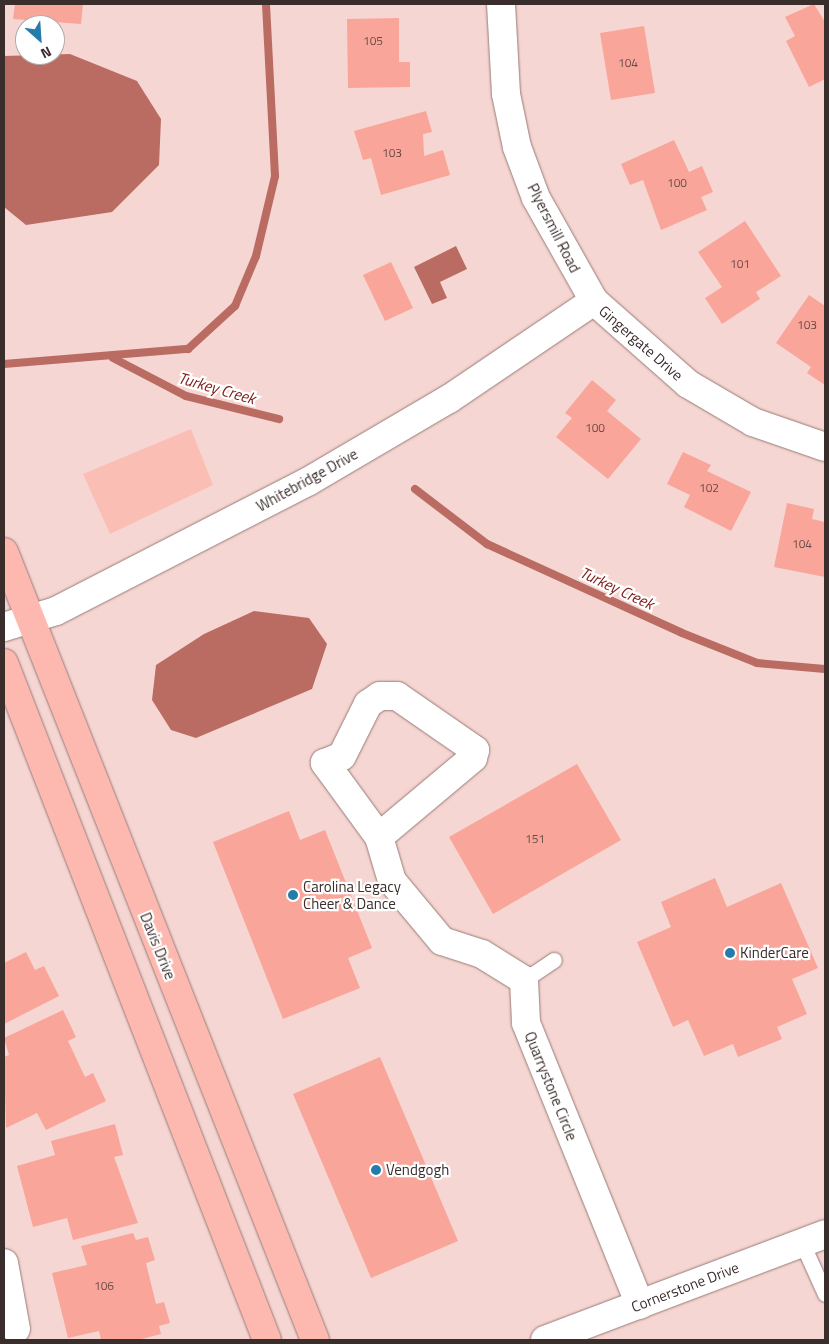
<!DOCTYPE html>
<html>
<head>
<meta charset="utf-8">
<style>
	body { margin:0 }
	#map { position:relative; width:829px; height:1344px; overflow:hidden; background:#f6d6d2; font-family:"Titillium Web",sans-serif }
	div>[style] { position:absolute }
	.green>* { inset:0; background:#fbbeb5 }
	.water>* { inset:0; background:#ba6c63 }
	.stream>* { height:8px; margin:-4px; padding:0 4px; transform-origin:4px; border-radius:4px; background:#ba6c63 }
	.building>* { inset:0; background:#f9a59a }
	.roads { filter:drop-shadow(0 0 1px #977b77) drop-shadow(0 0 1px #977b77) }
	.lane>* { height:15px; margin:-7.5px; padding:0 7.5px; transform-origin:7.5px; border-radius:7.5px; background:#fff }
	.street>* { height:28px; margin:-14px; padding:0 14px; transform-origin:14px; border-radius:14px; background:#fff }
	.primary>* { height:28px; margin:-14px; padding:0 14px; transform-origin:14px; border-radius:14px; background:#fdb8b0 }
	.dots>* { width:14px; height:14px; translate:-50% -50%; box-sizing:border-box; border:2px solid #fff; border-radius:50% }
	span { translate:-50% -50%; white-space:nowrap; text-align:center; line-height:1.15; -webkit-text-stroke:4.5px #fff; paint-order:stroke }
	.number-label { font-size:12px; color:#6a4c48 }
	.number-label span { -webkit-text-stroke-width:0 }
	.street-label { font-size:15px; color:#3a2e2d }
	.poi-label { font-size:15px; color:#3a2e2d }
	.left { translate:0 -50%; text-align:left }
	.water-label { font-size:16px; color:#80201c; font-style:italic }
	.frame { position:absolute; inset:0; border:5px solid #3a2e2d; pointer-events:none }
	.north { position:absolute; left:15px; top:15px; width:50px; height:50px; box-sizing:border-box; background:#fff; border:1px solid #b0abab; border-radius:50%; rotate:154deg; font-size:14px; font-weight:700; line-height:20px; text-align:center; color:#3a2e2d }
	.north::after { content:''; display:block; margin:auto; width:18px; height:22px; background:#257cab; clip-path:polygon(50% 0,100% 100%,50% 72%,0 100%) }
</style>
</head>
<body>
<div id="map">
	<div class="green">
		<i style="clip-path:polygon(191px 429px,213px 485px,110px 534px,83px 474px)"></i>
	</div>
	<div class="water">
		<i style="clip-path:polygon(70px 54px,137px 81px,161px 119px,159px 165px,112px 212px,26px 225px,4px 207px,4px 56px)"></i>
		<i style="clip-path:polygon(456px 246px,467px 269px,440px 282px,447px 298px,432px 304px,414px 267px)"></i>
		<i style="clip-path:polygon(254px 611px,309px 618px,327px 644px,312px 689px,196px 738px,171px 730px,152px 700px,156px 665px,204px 634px)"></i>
	</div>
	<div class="stream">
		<i style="left:113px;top:358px;width:82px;rotate:27.5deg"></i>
		<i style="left:186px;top:396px;width:96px;rotate:13.9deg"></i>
		<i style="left:4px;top:364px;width:185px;rotate:-4.7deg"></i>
		<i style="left:188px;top:349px;width:64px;rotate:-42.5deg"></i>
		<i style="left:235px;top:306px;width:54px;rotate:-67.2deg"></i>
		<i style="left:256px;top:256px;width:82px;rotate:-76.6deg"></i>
		<i style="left:275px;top:176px;width:172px;rotate:-93deg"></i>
		<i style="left:415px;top:489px;width:91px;rotate:37.4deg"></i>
		<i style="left:487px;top:544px;width:214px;rotate:24.5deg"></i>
		<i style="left:682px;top:633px;width:81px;rotate:21.8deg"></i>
		<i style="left:757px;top:663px;width:68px;rotate:5deg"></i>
	</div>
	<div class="building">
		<i style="clip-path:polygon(15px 4px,83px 4px,81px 24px,13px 19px)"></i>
		<i style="clip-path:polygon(814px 4px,825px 22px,825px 79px,809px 87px,786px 41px,795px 36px,785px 17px)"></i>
		<i style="clip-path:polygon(399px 18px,399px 62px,410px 62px,410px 87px,348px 88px,347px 19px)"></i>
		<i style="clip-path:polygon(644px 26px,655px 93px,611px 100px,600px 33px)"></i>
		<i style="clip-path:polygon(426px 111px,432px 132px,423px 134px,424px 156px,443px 150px,450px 175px,381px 195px,371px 158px,363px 160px,354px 131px)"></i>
		<i style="clip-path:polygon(674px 140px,689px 172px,702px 166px,713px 192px,701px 197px,707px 210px,661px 230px,643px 180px,630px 185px,621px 164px)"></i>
		<i style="clip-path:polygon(745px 221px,781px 276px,756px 292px,760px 299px,722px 324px,705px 298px,722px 287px,698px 252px)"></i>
		<i style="clip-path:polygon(391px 262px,413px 308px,385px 321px,363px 275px)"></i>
		<i style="clip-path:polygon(809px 295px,825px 306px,825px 385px,807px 373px,811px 367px,776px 343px)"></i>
		<i style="clip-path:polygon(592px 380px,616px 400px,607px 411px,641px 439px,608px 479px,556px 437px,572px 418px,565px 413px)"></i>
		<i style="clip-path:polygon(683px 452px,711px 465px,707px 471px,751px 492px,731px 531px,684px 507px,690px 495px,667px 484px)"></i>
		<i style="clip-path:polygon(787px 503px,814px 509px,812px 519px,825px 522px,825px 577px,774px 567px)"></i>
		<i style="clip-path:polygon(577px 764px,621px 840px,493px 914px,449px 837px)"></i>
		<i style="clip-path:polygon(289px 811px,300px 840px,325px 830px,372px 948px,348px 958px,360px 988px,283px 1019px,213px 842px)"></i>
		<i style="clip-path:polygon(715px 878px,727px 907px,781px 883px,818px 968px,792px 979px,807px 1014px,777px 1027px,782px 1039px,738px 1057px,733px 1044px,704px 1056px,688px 1020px,673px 1027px,637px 942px,671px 927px,661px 902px)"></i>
		<i style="clip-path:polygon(26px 952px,35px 970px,44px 966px,59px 996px,4px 1024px,4px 963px)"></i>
		<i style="clip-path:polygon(63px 1010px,76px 1037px,68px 1041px,85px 1077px,93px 1073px,106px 1101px,46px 1130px,37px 1113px,6px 1128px,4px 1057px,9px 1055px,4px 1038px)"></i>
		<i style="clip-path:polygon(380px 1057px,458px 1241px,371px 1278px,293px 1094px)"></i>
		<i style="clip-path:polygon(115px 1124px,123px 1155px,114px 1157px,138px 1223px,73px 1240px,67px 1218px,33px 1227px,17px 1166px,55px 1155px,51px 1141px)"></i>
		<i style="clip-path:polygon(133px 1233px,136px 1240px,148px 1237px,155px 1260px,146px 1263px,156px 1304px,164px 1302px,170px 1323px,159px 1326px,161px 1334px,138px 1340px,101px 1340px,99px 1331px,68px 1338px,52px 1273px,87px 1265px,81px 1246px)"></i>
	</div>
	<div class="roads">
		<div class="lane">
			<i style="left:524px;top:980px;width:36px;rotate:-34deg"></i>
			<i style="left:802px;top:1243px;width:56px;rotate:65.7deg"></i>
		</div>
		<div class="street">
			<i style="left:501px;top:4px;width:90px;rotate:86.8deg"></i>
			<i style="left:506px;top:94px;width:54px;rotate:78.3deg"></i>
			<i style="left:517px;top:147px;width:54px;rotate:69.6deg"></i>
			<i style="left:536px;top:198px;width:118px;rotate:60.6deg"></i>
			<i style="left:594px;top:301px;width:125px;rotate:41.4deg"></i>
			<i style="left:688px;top:384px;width:75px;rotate:30.3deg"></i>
			<i style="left:753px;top:422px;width:76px;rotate:19.1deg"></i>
			<i style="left:4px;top:627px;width:54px;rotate:-17.1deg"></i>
			<i style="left:56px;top:611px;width:284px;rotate:-27.2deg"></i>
			<i style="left:309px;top:481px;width:162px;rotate:-30.4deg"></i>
			<i style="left:449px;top:399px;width:175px;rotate:-34.1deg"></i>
			<i style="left:379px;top:837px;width:92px;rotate:-126.1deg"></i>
			<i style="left:325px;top:763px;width:18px;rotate:-22deg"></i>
			<i style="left:342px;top:756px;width:58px;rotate:-63.4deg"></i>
			<i style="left:368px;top:704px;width:14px;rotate:-34deg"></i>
			<i style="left:380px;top:696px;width:17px"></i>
			<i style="left:397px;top:696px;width:95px;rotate:34.7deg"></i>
			<i style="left:475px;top:750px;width:8px;rotate:104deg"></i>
			<i style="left:473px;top:758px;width:123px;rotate:140deg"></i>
			<i style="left:379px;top:837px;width:46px;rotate:73.5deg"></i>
			<i style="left:392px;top:881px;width:78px;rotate:50.2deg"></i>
			<i style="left:442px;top:941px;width:42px;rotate:18deg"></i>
			<i style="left:482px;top:954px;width:49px;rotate:31.8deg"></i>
			<i style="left:524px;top:980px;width:43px;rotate:87.3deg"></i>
			<i style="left:526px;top:1023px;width:304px;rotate:68deg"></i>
			<i style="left:4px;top:1263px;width:67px;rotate:79.7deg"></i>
			<i style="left:545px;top:1340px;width:299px;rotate:-20.7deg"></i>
		</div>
		<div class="primary">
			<i style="left:4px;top:552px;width:847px;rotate:68.46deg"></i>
			<i style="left:4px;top:663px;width:726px;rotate:68.77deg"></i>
		</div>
	</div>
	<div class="dots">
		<i style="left:293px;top:895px;background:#257cab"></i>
		<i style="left:730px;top:953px;background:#257cab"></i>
		<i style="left:376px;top:1170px;background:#257cab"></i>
	</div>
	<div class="number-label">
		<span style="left:373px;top:41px">105</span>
		<span style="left:628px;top:63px">104</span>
		<span style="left:392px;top:153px">103</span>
		<span style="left:677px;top:183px">100</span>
		<span style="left:740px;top:264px">101</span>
		<span style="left:807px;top:325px">103</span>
		<span style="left:595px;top:428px">100</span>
		<span style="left:709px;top:488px">102</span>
		<span style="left:802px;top:544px">104</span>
		<span style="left:535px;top:839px">151</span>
		<span style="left:104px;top:1286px">106</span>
	</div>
	<div class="street-label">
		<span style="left:554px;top:228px;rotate:63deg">Plyersmill Road</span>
		<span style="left:641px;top:343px;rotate:41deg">Gingergate Drive</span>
		<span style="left:307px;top:480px;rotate:-29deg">Whitebridge Drive</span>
		<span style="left:158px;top:946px;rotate:68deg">Davis Drive</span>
		<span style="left:551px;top:1086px;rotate:68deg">Quarrystone Circle</span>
		<span style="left:685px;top:1287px;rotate:-21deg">Cornerstone Drive</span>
	</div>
	<div class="poi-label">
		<span class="left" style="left:303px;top:895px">Carolina Legacy<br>Cheer &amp; Dance</span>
		<span class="left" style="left:740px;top:953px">KinderCare</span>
		<span class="left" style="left:386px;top:1170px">Vendgogh</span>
	</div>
	<div class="water-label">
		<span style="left:217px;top:388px;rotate:16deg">Turkey Creek</span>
		<span style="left:617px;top:588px;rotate:25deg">Turkey Creek</span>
	</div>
	<div class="frame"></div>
	<div class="north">N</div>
</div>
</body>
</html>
